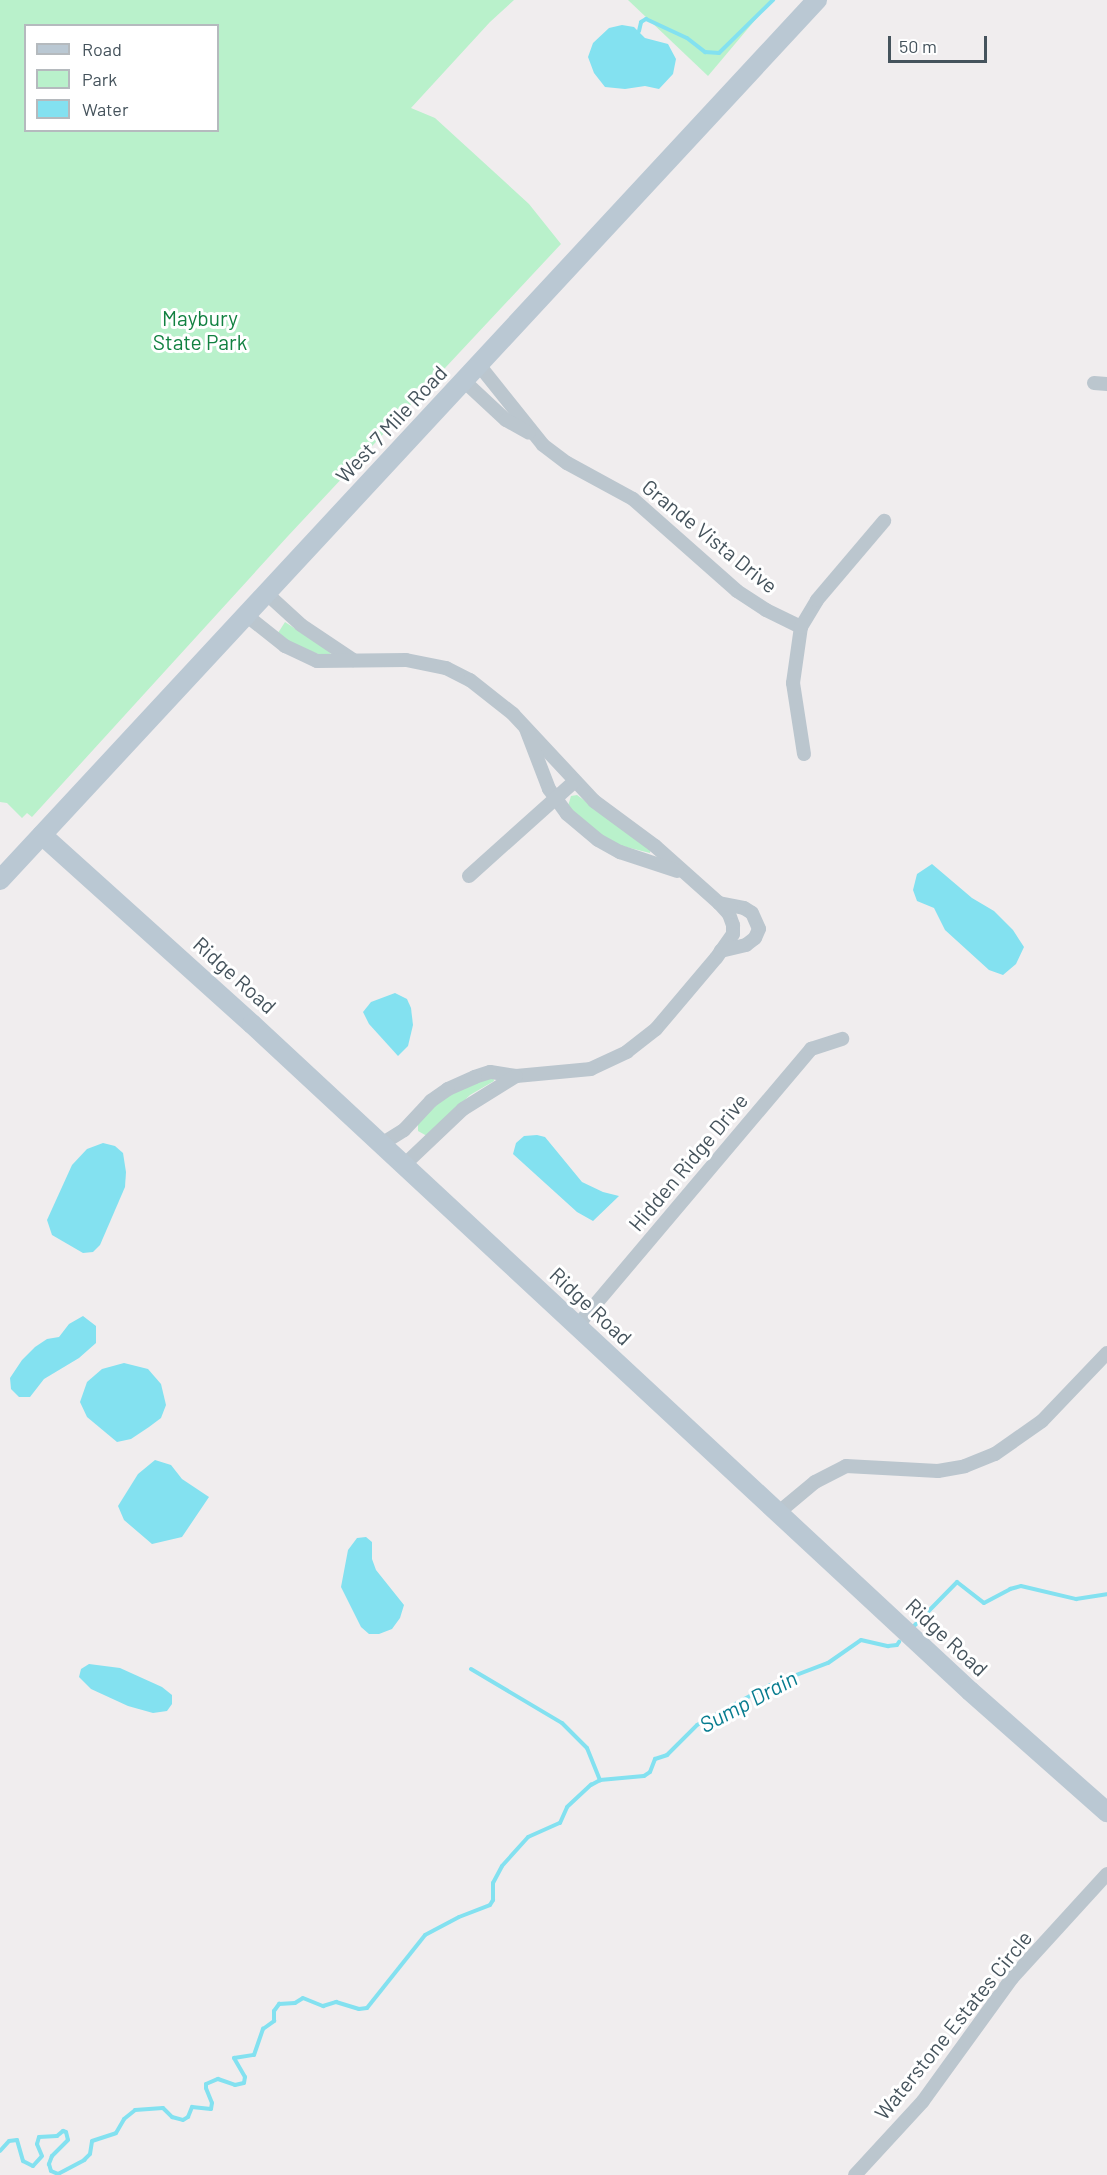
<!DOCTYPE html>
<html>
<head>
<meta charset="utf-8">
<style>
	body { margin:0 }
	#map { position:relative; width:1107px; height:2175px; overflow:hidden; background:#f0edee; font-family:Barlow,sans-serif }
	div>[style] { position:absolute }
	.green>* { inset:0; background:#b9f1cb }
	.water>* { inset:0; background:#83e1f0 }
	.stream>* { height:4px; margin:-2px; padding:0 2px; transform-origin:2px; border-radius:2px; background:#83e1f0 }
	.street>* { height:14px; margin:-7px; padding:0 7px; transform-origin:7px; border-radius:7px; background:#bbc6ce }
	.secondary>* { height:20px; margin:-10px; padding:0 10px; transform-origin:10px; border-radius:10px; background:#bac8d3 }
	span { translate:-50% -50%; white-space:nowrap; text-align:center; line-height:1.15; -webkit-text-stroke:6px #fff; paint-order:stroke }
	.park-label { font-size:21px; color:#128141 }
	.street-label { font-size:21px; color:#45535c }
	.water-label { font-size:22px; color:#077c8f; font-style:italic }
	.legend { position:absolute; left:24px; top:24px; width:195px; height:108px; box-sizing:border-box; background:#fff; border:2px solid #b5babe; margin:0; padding:8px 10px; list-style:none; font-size:18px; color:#45535c }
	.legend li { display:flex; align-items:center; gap:12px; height:30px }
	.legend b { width:30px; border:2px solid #b5babe }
	.scale { position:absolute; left:888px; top:36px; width:99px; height:27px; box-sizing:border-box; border:3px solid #45535c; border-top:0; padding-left:8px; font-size:18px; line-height:21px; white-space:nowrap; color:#45535c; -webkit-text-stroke:4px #fff; paint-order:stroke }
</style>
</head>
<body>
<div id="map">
	<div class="green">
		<i style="clip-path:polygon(evenodd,0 0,514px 0,490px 22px,411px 108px,435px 118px,529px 204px,561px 244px,288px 536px,32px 817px,27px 813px,22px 818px,7px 803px,0 802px,0 0,26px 26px,218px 26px,218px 130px,26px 130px,26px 26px)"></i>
		<i style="clip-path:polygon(628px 0,772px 0,708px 76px)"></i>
		<i style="clip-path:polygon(285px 622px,329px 651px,332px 656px,327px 657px,304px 649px,283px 639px,278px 633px)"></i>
		<i style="clip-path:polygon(577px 795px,643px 844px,650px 850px,650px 853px,618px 845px,596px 832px,568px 806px,571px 796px)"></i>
		<i style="clip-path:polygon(493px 1076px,494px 1081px,470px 1095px,427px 1136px,418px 1131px,418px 1122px,435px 1104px,456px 1089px)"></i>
	</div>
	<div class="water">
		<i style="clip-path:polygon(622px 25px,634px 27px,645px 38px,668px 44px,676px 59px,673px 74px,659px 89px,645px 86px,625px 89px,605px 87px,594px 73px,588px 57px,593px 43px,609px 28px)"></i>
		<i style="clip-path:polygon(932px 864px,972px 898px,994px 911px,1013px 930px,1024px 947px,1016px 964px,1003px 975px,989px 970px,945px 930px,934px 908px,917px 901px,913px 890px,917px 874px)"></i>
		<i style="clip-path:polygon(395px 993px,407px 999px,411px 1008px,413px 1025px,408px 1046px,398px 1056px,369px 1024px,363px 1012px,371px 1002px)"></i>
		<i style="clip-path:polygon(537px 1135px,545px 1137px,582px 1182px,603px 1192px,619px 1196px,593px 1221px,577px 1212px,513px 1154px,516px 1143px,524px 1136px)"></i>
		<i style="clip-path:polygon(103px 1143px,115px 1146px,123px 1153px,126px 1172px,125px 1187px,100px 1245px,93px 1252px,83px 1253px,52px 1235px,47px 1220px,72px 1165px,87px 1149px)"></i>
		<i style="clip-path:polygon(83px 1316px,96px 1326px,96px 1343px,79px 1358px,44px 1379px,30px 1397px,19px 1397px,11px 1389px,10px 1378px,22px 1360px,35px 1347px,47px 1339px,59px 1337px,69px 1324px)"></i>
		<i style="clip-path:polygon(124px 1363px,148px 1369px,161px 1384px,166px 1405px,161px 1418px,149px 1427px,131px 1439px,117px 1442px,87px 1417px,80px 1402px,87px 1382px,102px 1369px)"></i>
		<i style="clip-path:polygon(155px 1460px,171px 1465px,182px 1479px,209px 1497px,182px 1537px,152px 1544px,124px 1520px,118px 1506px,138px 1474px)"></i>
		<i style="clip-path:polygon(366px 1537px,372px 1542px,372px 1559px,376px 1570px,404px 1605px,400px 1618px,392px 1629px,379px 1634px,369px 1634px,361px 1627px,341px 1587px,348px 1550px,357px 1538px)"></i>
		<i style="clip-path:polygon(89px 1664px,120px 1668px,162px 1687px,172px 1695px,172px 1704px,167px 1711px,153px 1713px,128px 1706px,91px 1689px,79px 1677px,81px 1669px)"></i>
	</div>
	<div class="stream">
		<i style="left:639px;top:31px;width:9px;rotate:-77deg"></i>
		<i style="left:641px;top:22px;width:6px;rotate:-31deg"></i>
		<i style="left:646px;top:19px;width:45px;rotate:24.9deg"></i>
		<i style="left:687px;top:38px;width:23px;rotate:38deg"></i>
		<i style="left:705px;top:52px;width:14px;rotate:4deg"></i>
		<i style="left:719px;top:53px;width:76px;rotate:-44.5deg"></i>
		<i style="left:913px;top:1627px;width:63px;rotate:-45.6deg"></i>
		<i style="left:957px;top:1582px;width:34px;rotate:38deg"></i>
		<i style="left:984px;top:1603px;width:30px;rotate:-28deg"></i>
		<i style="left:1010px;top:1589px;width:11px;rotate:-15deg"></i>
		<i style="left:1021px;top:1586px;width:57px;rotate:13.3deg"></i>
		<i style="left:1076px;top:1599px;width:31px;rotate:-9deg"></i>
		<i style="left:471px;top:1669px;width:106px;rotate:30.7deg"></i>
		<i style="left:562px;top:1723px;width:35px;rotate:45deg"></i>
		<i style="left:587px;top:1748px;width:35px;rotate:68deg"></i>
		<i style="left:0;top:2151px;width:13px;rotate:-48deg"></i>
		<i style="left:9px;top:2141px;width:8px;rotate:-7deg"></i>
		<i style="left:17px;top:2140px;width:22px;rotate:74deg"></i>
		<i style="left:23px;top:2161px;width:11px;rotate:27deg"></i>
		<i style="left:33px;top:2166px;width:13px;rotate:-48deg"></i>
		<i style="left:42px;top:2156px;width:13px;rotate:-113deg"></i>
		<i style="left:37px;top:2144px;width:7px;rotate:-74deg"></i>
		<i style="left:39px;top:2137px;width:18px;rotate:-3deg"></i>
		<i style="left:57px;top:2136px;width:8px;rotate:-40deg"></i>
		<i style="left:63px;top:2131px;width:3px;rotate:18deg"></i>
		<i style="left:66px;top:2132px;width:8px;rotate:76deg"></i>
		<i style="left:68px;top:2140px;width:23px;rotate:135deg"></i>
		<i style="left:52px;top:2156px;width:9px;rotate:111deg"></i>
		<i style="left:49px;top:2164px;width:7px;rotate:74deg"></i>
		<i style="left:51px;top:2171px;width:8px;rotate:23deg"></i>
		<i style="left:58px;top:2174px;width:30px;rotate:-28deg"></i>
		<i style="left:84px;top:2160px;width:8px;rotate:-45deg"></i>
		<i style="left:90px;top:2154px;width:13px;rotate:-81deg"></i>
		<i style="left:92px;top:2141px;width:25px;rotate:-18deg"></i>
		<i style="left:116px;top:2133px;width:16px;rotate:-60deg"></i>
		<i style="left:124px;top:2119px;width:14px;rotate:-39deg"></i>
		<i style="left:135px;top:2110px;width:28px;rotate:-4deg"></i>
		<i style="left:163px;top:2108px;width:13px;rotate:45deg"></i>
		<i style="left:172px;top:2117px;width:11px;rotate:15deg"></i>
		<i style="left:183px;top:2120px;width:6px;rotate:-31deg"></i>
		<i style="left:188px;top:2117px;width:11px;rotate:-68deg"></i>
		<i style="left:192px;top:2107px;width:19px;rotate:6deg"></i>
		<i style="left:211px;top:2109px;width:6px;rotate:-81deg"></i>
		<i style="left:212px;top:2103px;width:16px;rotate:-112deg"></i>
		<i style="left:206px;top:2088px;width:4px;rotate:-90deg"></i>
		<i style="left:206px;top:2084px;width:13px;rotate:-23deg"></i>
		<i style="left:218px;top:2079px;width:18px;rotate:19deg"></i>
		<i style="left:235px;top:2085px;width:9px;rotate:-13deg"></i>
		<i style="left:244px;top:2083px;width:6px;rotate:-81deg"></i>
		<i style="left:245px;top:2077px;width:22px;rotate:-120deg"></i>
		<i style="left:234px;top:2058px;width:20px;rotate:-9deg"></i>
		<i style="left:254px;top:2055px;width:28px;rotate:-71deg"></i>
		<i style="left:263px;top:2029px;width:14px;rotate:-36deg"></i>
		<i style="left:274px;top:2021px;width:10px;rotate:-90deg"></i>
		<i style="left:274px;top:2011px;width:9px;rotate:-54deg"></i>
		<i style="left:279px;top:2004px;width:16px;rotate:-4deg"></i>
		<i style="left:295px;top:2003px;width:9px;rotate:-32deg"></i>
		<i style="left:303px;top:1998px;width:22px;rotate:22deg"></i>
		<i style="left:323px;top:2006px;width:14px;rotate:-17deg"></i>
		<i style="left:336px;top:2002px;width:24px;rotate:17deg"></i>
		<i style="left:359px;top:2009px;width:8px;rotate:-7deg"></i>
		<i style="left:367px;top:2008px;width:93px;rotate:-51.5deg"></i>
		<i style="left:425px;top:1935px;width:38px;rotate:-28deg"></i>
		<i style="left:459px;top:1917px;width:33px;rotate:-21deg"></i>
		<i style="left:490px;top:1905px;width:6px;rotate:-59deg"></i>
		<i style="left:493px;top:1900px;width:17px;rotate:-90deg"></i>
		<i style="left:493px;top:1883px;width:19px;rotate:-62deg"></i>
		<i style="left:502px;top:1866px;width:39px;rotate:-48deg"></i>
		<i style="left:528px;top:1837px;width:35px;rotate:-24deg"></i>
		<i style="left:560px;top:1823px;width:17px;rotate:-66deg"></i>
		<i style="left:567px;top:1807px;width:33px;rotate:-43deg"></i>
		<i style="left:591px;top:1785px;width:10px;rotate:-29deg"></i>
		<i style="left:600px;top:1780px;width:44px;rotate:-5.2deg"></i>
		<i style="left:644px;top:1776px;width:7px;rotate:-34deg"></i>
		<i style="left:650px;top:1772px;width:14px;rotate:-69deg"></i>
		<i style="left:655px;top:1759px;width:13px;rotate:-18deg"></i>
		<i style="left:667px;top:1755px;width:42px;rotate:-45deg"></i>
		<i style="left:697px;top:1725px;width:83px;rotate:-28.7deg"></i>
		<i style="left:770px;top:1685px;width:62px;rotate:-20.8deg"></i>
		<i style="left:828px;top:1663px;width:40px;rotate:-34.9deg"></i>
		<i style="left:861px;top:1640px;width:28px;rotate:13deg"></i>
		<i style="left:888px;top:1646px;width:9px;rotate:-6deg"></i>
		<i style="left:897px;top:1645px;width:4px;rotate:-56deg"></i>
	</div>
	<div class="street">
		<i style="left:479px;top:365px;width:102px;rotate:51.3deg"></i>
		<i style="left:543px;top:445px;width:30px;rotate:37deg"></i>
		<i style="left:567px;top:463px;width:75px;rotate:28.6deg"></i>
		<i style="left:633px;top:499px;width:139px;rotate:41.5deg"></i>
		<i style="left:737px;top:591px;width:35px;rotate:33deg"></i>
		<i style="left:766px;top:610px;width:39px;rotate:26deg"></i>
		<i style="left:464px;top:381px;width:57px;rotate:42.9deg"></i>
		<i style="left:506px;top:420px;width:26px;rotate:29deg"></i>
		<i style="left:1094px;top:383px;width:13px;rotate:4deg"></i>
		<i style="left:266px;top:593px;width:47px;rotate:42.4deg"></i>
		<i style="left:301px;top:625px;width:63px;rotate:33.9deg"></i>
		<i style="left:246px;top:615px;width:50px;rotate:38.5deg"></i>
		<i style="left:285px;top:646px;width:35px;rotate:25deg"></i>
		<i style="left:317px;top:661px;width:89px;rotate:-0.6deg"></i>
		<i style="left:406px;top:660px;width:41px;rotate:11.3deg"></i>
		<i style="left:446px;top:668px;width:27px;rotate:27deg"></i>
		<i style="left:470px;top:680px;width:55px;rotate:38.3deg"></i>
		<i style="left:513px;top:714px;width:119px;rotate:47deg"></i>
		<i style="left:594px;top:801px;width:76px;rotate:36.4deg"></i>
		<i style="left:655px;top:846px;width:86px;rotate:41.7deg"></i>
		<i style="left:719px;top:903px;width:15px;rotate:48deg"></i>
		<i style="left:729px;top:914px;width:12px;rotate:70deg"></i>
		<i style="left:733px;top:925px;width:9px;rotate:90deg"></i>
		<i style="left:733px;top:934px;width:29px;rotate:125deg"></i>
		<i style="left:716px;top:958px;width:93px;rotate:130.2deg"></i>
		<i style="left:656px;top:1029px;width:37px;rotate:142deg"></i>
		<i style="left:627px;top:1052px;width:40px;rotate:155deg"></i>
		<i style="left:591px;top:1069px;width:75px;rotate:174.7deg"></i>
		<i style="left:516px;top:1076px;width:26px;rotate:-171deg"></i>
		<i style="left:490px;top:1072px;width:16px;rotate:162deg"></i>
		<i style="left:475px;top:1077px;width:30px;rotate:156deg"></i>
		<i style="left:448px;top:1089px;width:21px;rotate:145deg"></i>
		<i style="left:431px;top:1101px;width:40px;rotate:133deg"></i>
		<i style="left:404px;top:1130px;width:26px;rotate:148deg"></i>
		<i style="left:526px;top:729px;width:64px;rotate:69deg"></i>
		<i style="left:549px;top:789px;width:31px;rotate:54deg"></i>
		<i style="left:567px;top:814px;width:40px;rotate:40deg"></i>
		<i style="left:598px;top:840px;width:25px;rotate:29deg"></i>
		<i style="left:620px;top:852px;width:60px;rotate:18.4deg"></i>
		<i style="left:804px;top:754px;width:72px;rotate:-98.8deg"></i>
		<i style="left:793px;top:683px;width:57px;rotate:-81.9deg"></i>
		<i style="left:801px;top:627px;width:31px;rotate:-59deg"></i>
		<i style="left:817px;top:600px;width:104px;rotate:-49.7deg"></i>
		<i style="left:469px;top:876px;width:142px;rotate:-41.9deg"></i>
		<i style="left:719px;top:903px;width:25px;rotate:11deg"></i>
		<i style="left:744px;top:908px;width:9px;rotate:32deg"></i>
		<i style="left:752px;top:913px;width:17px;rotate:66deg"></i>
		<i style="left:759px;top:929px;width:10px;rotate:114deg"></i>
		<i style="left:755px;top:938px;width:11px;rotate:142deg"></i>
		<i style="left:746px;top:945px;width:26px;rotate:167deg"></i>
		<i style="left:404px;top:1165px;width:81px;rotate:-43.5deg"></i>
		<i style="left:463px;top:1109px;width:62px;rotate:-31.9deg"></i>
		<i style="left:577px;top:1326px;width:363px;rotate:-49.8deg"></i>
		<i style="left:811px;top:1049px;width:33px;rotate:-18deg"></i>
		<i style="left:779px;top:1512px;width:47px;rotate:-39.8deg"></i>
		<i style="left:815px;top:1482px;width:35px;rotate:-27deg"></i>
		<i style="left:846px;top:1466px;width:92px;rotate:3.1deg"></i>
		<i style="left:938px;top:1471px;width:27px;rotate:-10deg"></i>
		<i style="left:965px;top:1466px;width:32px;rotate:-22deg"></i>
		<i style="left:995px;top:1454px;width:57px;rotate:-35.1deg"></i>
		<i style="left:1042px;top:1421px;width:94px;rotate:-46.3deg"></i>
		<i style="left:855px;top:2175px;width:100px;rotate:-47.4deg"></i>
		<i style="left:923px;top:2101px;width:152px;rotate:-54.1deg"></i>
		<i style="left:1012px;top:1978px;width:141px;rotate:-47.6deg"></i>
	</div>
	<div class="secondary">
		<i style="left:42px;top:835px;width:283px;rotate:42deg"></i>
		<i style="left:252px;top:1024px;width:980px;rotate:42.89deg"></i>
		<i style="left:970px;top:1691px;width:183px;rotate:41.5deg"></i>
		<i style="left:0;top:880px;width:1201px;rotate:-47.13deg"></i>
	</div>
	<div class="park-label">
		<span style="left:200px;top:330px">Maybury<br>State Park</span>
	</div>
	<div class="street-label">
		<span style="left:391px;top:424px;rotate:-47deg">West 7 Mile Road</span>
		<span style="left:710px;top:536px;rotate:39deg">Grande Vista Drive</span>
		<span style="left:235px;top:975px;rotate:42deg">Ridge Road</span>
		<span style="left:688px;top:1162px;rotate:-50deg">Hidden Ridge Drive</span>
		<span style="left:591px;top:1306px;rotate:43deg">Ridge Road</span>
		<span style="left:947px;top:1637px;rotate:43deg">Ridge Road</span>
		<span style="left:953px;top:2025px;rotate:-51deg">Waterstone Estates Circle</span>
	</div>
	<div class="water-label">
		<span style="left:748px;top:1701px;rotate:-28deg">Sump Drain</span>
	</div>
	<ul class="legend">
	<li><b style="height:8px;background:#bac8d3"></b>Road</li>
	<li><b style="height:16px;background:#b9f1cb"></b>Park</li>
	<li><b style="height:16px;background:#83e1f0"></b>Water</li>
	</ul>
	<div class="scale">50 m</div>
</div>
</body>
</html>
